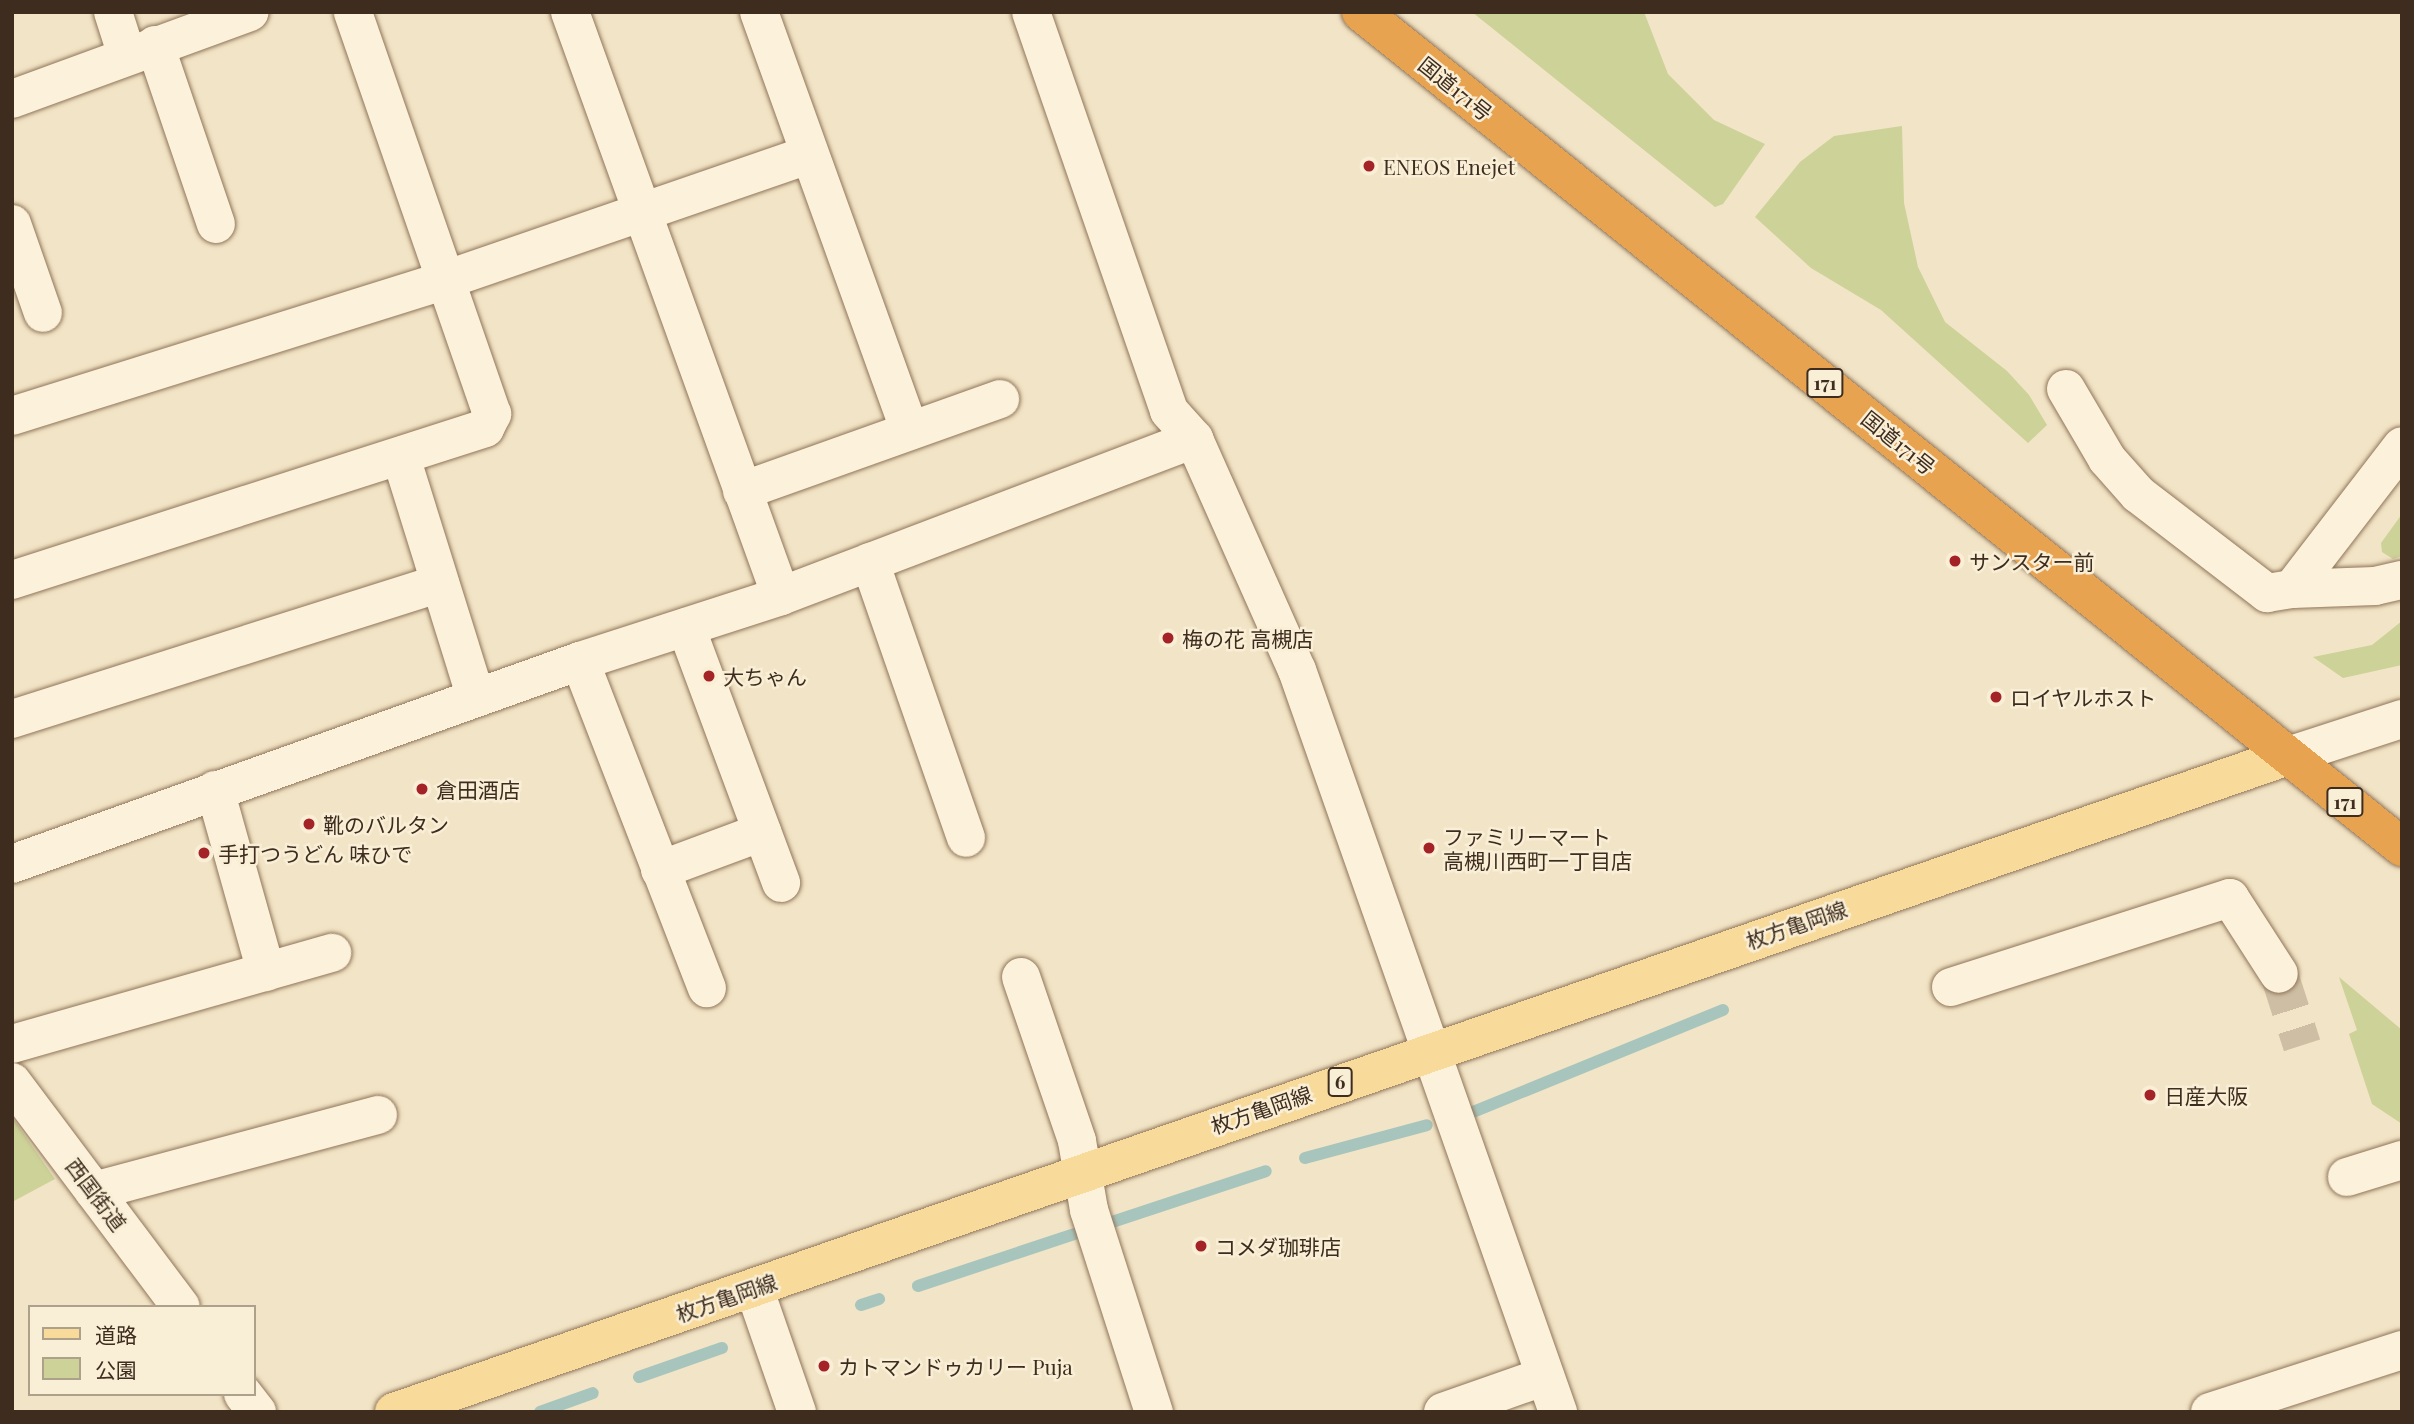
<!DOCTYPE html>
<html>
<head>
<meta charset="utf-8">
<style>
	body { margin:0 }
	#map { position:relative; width:2414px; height:1424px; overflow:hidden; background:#f2e4c6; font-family:"Playfair Display","Noto Sans JP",serif }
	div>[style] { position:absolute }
	.green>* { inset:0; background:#ccd298 }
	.stream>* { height:12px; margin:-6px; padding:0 6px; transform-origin:6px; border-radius:6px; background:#a7c5bc }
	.minor-tunnel>* { height:38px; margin-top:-19px; transform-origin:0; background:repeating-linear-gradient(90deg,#cebfa4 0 38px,transparent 0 57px) }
	.roads { filter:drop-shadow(0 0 2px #907559) drop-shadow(0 0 2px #907559) }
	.minor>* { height:38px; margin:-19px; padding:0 19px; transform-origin:19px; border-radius:19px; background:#fcf1da }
	.major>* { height:38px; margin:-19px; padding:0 19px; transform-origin:19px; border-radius:19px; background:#f8da9b }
	.highway>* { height:38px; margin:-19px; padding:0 19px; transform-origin:19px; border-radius:19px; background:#e8a350 }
	.dots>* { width:19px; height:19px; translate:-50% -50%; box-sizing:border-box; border:4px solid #f9eed6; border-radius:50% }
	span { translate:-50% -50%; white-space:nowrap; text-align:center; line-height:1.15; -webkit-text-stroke:5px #f9eed6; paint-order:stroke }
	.shield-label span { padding:2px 5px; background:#f9eed6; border:2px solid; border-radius:5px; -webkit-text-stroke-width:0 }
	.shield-label { font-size:19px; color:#3e2d1e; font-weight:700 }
	.street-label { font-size:21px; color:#3e2d1e }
	.poi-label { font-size:21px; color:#3e2d1e }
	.left { translate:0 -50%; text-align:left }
	.frame { position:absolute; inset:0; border:14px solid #3e2d1e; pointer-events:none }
	.legend { position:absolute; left:28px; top:1305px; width:228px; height:91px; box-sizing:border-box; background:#f9eed6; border:2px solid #aea18c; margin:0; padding:9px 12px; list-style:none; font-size:21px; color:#3e2d1e }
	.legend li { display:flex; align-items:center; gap:14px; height:35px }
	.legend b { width:35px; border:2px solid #aea18c }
</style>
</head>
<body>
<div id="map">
	<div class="green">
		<i style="clip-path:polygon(1472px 12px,1644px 12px,1668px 74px,1714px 120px,1765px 144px,1723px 204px,1715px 207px)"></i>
		<i style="clip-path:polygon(1902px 126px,1904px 203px,1918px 267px,1945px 322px,2007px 371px,2029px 395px,2047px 425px,2028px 443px,1881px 310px,1811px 268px,1755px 217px,1800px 162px,1834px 136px)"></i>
		<i style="clip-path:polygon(2402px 514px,2402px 556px,2393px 559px,2382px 552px,2381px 543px)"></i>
		<i style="clip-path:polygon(2402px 621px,2402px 665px,2343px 678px,2313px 657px,2372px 645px)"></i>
		<i style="clip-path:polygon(2339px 977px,2402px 1030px,2402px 1124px,2372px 1104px,2349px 1034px,2357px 1030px)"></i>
		<i style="clip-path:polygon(12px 1117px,55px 1179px,12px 1202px)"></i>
	</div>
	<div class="stream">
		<i style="left:1473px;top:1112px;width:270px;rotate:-22.2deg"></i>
		<i style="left:1305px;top:1158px;width:126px;rotate:-15.1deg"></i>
		<i style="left:1109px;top:1223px;width:165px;rotate:-18.3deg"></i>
		<i style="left:918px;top:1286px;width:174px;rotate:-18.4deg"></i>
		<i style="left:861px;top:1305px;width:19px;rotate:-18deg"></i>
		<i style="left:639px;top:1377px;width:88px;rotate:-19.3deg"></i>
		<i style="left:540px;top:1412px;width:56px;rotate:-19.7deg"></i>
	</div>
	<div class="minor-tunnel">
		<i style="left:2279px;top:974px;width:75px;rotate:72.1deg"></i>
	</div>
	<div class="roads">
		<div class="minor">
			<i style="left:113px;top:12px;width:46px;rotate:72.3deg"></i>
			<i style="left:570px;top:12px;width:621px;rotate:70.14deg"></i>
			<i style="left:759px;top:12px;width:445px;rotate:70.2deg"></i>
			<i style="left:1031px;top:12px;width:422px;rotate:70.9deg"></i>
			<i style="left:1169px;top:411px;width:38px;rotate:48deg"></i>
			<i style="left:1194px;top:439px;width:253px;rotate:66deg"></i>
			<i style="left:1297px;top:670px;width:787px;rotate:70.62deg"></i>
			<i style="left:155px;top:45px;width:189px;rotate:71.2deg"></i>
			<i style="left:12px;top:99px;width:253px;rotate:-20.1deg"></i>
			<i style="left:12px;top:224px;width:94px;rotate:70.8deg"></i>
			<i style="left:2066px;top:389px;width:81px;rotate:59.6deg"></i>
			<i style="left:2107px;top:459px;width:47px;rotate:48.5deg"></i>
			<i style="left:2138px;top:494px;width:163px;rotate:37.5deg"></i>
			<i style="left:2267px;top:593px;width:25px;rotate:-9deg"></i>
			<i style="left:2292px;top:589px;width:180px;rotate:-52.4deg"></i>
			<i style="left:12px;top:416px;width:454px;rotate:-17.4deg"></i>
			<i style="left:445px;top:280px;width:384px;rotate:-19deg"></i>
			<i style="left:401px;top:457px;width:252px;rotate:72.7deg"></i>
			<i style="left:742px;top:491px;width:274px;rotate:-19.6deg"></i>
			<i style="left:870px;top:562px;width:292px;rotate:70.8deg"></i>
			<i style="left:12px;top:580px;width:497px;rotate:-17.8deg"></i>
			<i style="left:485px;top:428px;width:16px;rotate:-63deg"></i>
			<i style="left:492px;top:414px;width:425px;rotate:-109.1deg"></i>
			<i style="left:2292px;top:589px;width:83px;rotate:-2.1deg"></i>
			<i style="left:2375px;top:586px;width:28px;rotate:-13deg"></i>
			<i style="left:686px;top:627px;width:273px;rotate:69.6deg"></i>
			<i style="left:580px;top:661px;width:351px;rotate:68.8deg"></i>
			<i style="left:12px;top:719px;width:449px;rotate:-17.6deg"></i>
			<i style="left:2288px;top:756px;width:120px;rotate:-18deg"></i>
			<i style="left:215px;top:790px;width:189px;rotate:74.3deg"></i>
			<i style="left:12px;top:864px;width:603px;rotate:-19.67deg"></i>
			<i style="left:580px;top:661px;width:211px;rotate:-17.9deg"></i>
			<i style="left:781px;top:596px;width:442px;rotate:-20.8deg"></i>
			<i style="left:660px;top:870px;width:109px;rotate:-20.4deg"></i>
			<i style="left:1021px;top:977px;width:173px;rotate:71.1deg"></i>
			<i style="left:1077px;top:1141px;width:70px;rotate:80.1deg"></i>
			<i style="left:1089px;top:1210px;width:212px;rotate:72.2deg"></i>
			<i style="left:1951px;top:987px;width:293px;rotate:-17.7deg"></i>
			<i style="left:2230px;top:898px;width:90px;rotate:57.2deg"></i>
			<i style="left:12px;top:1044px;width:333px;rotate:-15.9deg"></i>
			<i style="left:12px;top:1082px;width:281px;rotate:53.1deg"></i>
			<i style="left:2347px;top:1177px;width:58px;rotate:-17.2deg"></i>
			<i style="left:94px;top:1191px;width:294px;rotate:-15deg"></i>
			<i style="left:754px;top:1288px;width:131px;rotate:70.9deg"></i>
			<i style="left:243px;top:1394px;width:23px;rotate:52deg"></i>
			<i style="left:1443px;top:1412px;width:106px;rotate:-19.3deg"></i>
			<i style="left:2210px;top:1412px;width:202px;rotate:-17.9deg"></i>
		</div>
		<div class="major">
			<i style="left:394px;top:1412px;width:2004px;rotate:-19.1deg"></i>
		</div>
		<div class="highway">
			<i style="left:1361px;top:12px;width:1335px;rotate:38.73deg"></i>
		</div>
	</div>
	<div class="dots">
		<i style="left:1369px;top:166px;background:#a42326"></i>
		<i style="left:1955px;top:561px;background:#a42326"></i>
		<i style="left:1168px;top:638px;background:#a42326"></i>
		<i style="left:709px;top:676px;background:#a42326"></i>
		<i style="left:1996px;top:697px;background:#a42326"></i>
		<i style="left:422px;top:789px;background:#a42326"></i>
		<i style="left:309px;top:824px;background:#a42326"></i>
		<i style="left:1429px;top:848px;background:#a42326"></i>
		<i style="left:204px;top:853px;background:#a42326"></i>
		<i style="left:2150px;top:1095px;background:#a42326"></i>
		<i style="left:1201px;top:1246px;background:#a42326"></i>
		<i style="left:824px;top:1366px;background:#a42326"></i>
	</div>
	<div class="shield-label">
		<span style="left:1825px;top:383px">171</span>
		<span style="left:2345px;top:802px">171</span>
		<span style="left:1340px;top:1082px">6</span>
	</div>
	<div class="street-label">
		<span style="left:1456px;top:88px;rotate:39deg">国道171号</span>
		<span style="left:1899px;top:442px;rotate:39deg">国道171号</span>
		<span style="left:1796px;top:924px;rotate:-19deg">枚方亀岡線</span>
		<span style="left:1261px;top:1109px;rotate:-19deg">枚方亀岡線</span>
		<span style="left:97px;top:1194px;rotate:53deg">西国街道</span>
		<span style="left:726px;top:1297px;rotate:-19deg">枚方亀岡線</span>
	</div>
	<div class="poi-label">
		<span class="left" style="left:1383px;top:166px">ENEOS Enejet</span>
		<span class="left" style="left:1969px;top:561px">サンスター前</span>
		<span class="left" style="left:1182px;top:638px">梅の花 高槻店</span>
		<span class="left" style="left:723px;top:676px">大ちゃん</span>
		<span class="left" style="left:2010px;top:697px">ロイヤルホスト</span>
		<span class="left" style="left:436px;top:789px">倉田酒店</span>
		<span class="left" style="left:323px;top:824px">靴のバルタン</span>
		<span class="left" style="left:1443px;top:848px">ファミリーマート<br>高槻川西町一丁目店</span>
		<span class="left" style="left:218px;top:853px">手打つうどん 味ひで</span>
		<span class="left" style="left:2164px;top:1095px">日産大阪</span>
		<span class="left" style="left:1215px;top:1246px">コメダ珈琲店</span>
		<span class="left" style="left:838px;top:1366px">カトマンドゥカリー Puja</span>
	</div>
	<div class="frame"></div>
	<ul class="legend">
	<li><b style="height:9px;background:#f8da9b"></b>道路</li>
	<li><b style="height:19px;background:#ccd298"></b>公園</li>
	</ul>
</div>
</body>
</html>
